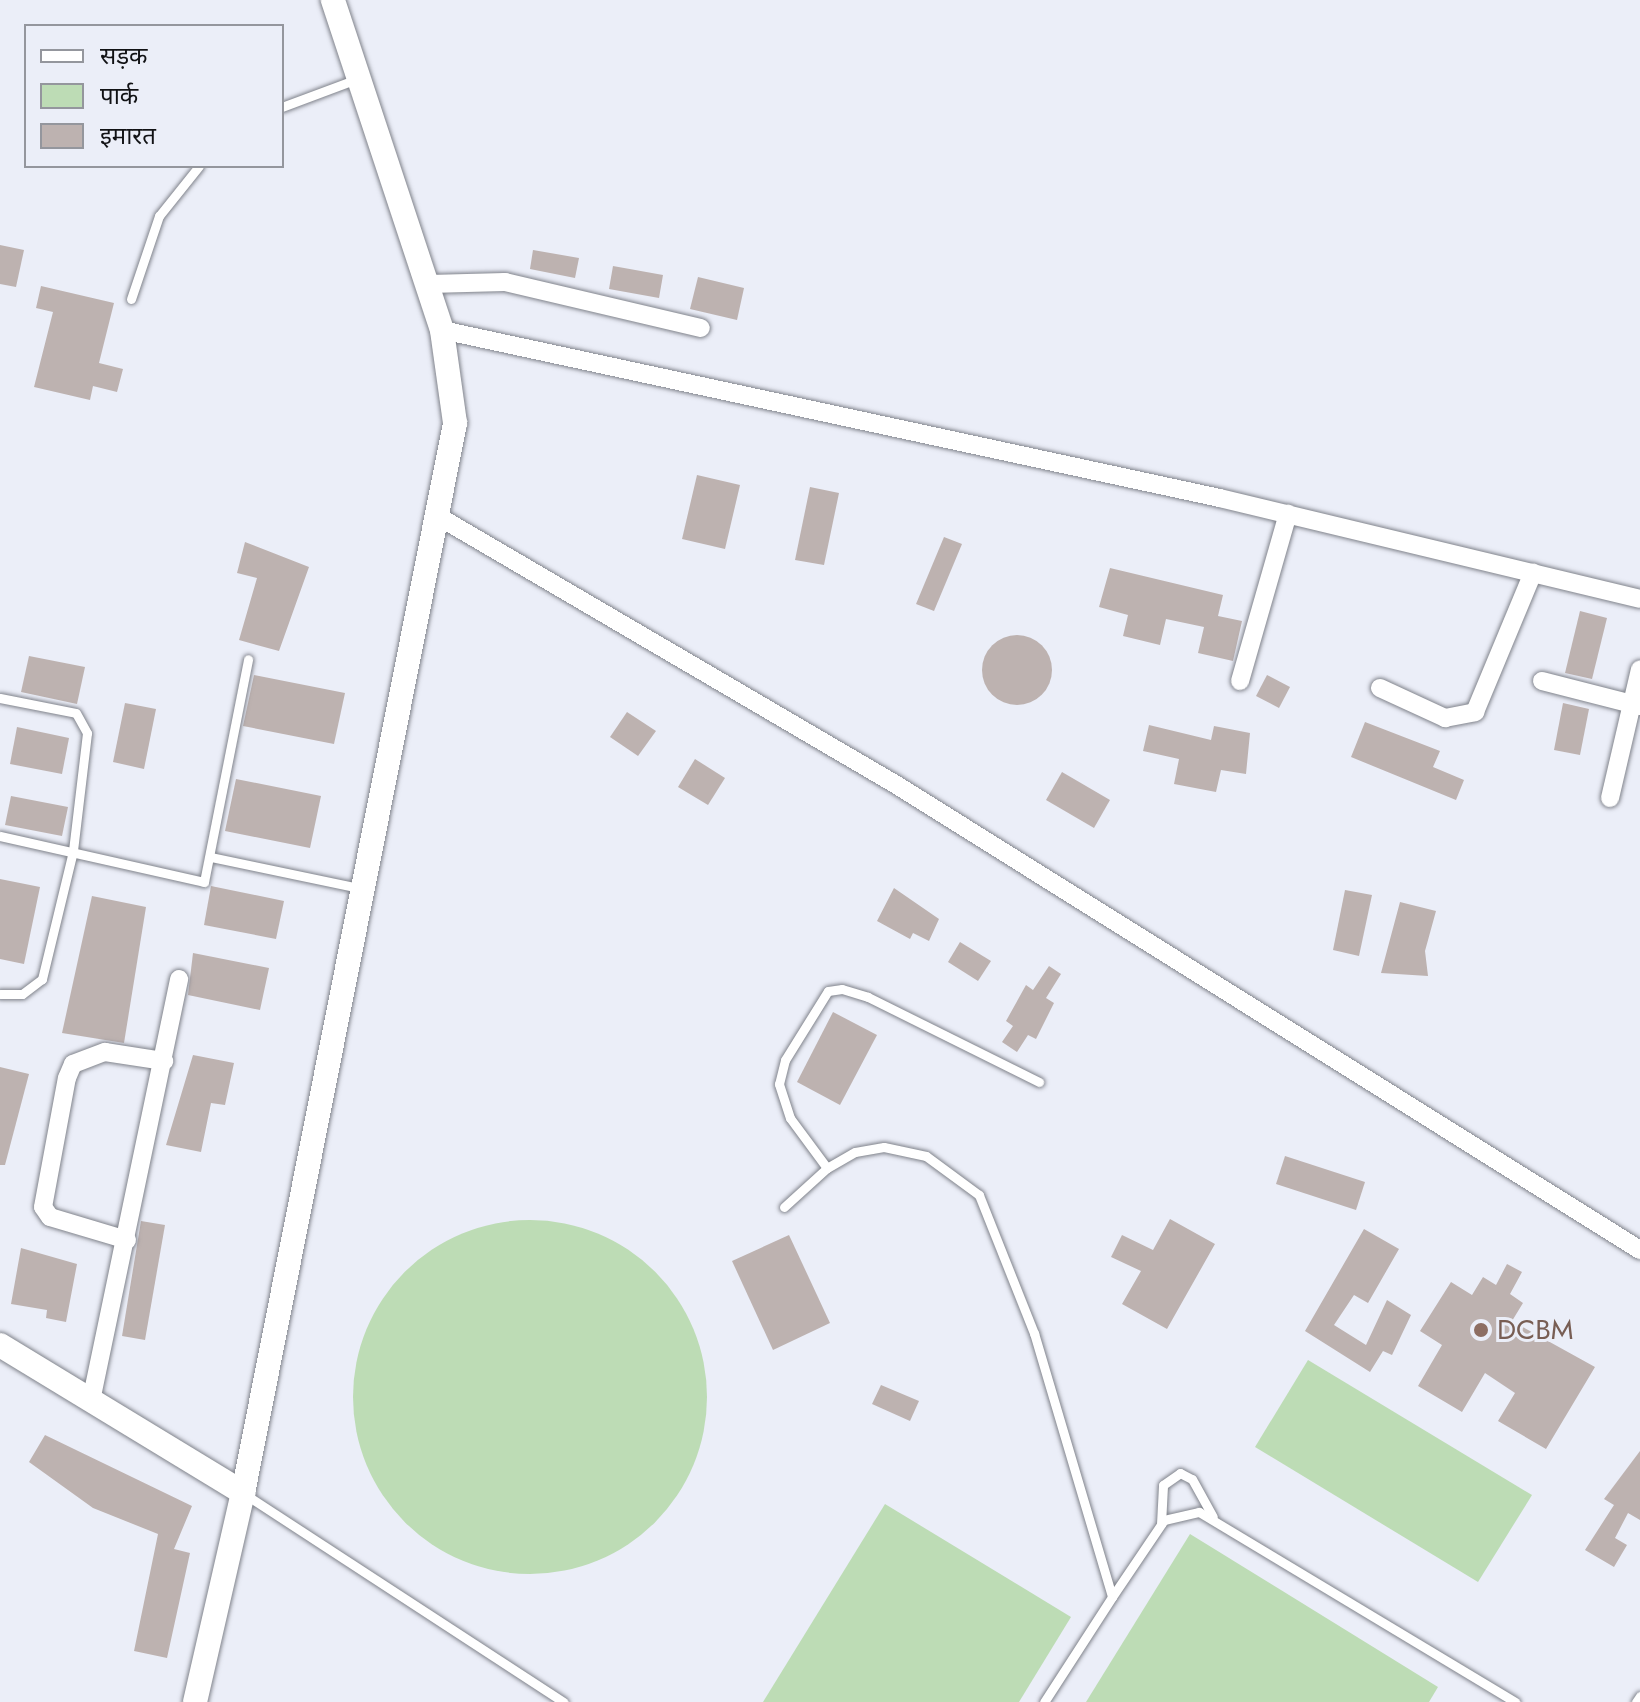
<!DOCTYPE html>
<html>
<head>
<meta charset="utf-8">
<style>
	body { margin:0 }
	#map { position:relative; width:1640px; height:1702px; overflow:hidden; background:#ebeef8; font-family:Jost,"Noto Sans Devanagari",sans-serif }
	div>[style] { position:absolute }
	.green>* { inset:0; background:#bddcb5 }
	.round { border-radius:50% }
	.building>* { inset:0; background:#bdb2b0 }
	.roads { filter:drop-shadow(0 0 2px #80838b) drop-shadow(0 0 2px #80838b) }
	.service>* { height:9px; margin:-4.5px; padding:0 4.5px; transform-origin:4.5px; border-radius:4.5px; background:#fff }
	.minor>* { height:18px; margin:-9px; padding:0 9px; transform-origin:9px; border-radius:9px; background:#fff }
	.tertiary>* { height:24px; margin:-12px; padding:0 12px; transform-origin:12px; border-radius:12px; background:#fff }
	.dots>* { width:22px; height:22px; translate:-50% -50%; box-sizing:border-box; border:4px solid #ebeef8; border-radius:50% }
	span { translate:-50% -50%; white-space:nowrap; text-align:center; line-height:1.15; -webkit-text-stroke:6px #ebeef8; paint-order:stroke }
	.education-label { font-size:28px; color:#785e54 }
	.left { translate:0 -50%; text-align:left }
	.legend { position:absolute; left:24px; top:24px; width:260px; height:144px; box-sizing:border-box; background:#ebeef8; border:2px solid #94969d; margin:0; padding:10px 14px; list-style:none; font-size:24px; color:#111215 }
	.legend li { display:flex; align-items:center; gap:16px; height:40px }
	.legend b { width:40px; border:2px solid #94969d }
</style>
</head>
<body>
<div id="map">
	<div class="green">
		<i class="round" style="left:353px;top:1220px;width:354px;height:354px"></i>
		<i style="clip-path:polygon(1308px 1360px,1532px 1495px,1478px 1582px,1255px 1447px)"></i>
		<i style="clip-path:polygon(885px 1504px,1071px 1617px,1019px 1702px,763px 1702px)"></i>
		<i style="clip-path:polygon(1190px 1534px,1438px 1687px,1429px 1702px,1086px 1702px)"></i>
	</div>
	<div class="building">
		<i style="clip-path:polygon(0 245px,24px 250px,16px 287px,0 284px)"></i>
		<i style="clip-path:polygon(533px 250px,579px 258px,575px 278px,530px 269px)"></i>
		<i style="clip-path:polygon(613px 266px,663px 275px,659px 298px,609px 289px)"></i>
		<i style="clip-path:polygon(698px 277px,744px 288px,737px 320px,690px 309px)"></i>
		<i style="clip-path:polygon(41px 286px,114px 303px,99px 363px,123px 369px,117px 392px,93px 386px,90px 400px,34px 387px,53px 312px,36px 308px)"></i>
		<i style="clip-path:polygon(697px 475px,740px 485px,725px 549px,682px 539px)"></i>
		<i style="clip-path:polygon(810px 487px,839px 493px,824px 565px,795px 560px)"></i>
		<i style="clip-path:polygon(944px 537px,962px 544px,934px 611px,916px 604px)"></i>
		<i style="clip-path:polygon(245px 542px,309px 567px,279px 651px,239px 640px,257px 578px,237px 573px)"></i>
		<i style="clip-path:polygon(1110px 568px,1223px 595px,1218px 616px,1242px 621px,1233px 661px,1198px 653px,1204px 627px,1166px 619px,1160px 645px,1123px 636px,1128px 615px,1099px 607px)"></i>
		<i style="clip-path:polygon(1580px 611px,1607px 618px,1592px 679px,1565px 673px)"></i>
		<i class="round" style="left:982px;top:635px;width:70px;height:70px"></i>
		<i style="clip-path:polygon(29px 656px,85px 667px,77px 704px,21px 692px)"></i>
		<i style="clip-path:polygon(254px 675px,345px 693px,334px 744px,243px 726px)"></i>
		<i style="clip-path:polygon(1267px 675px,1290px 687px,1279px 708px,1256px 696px)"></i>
		<i style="clip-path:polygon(125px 703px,156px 709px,144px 769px,113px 762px)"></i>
		<i style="clip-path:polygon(1563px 703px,1589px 709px,1580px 755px,1554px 750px)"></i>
		<i style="clip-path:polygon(627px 712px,656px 731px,638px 756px,610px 737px)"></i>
		<i style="clip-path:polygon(1365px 722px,1440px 751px,1433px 767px,1464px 780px,1456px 800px,1351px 757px)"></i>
		<i style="clip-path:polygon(1149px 725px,1211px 740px,1214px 726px,1250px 733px,1246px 774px,1221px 770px,1216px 792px,1174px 784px,1179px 759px,1143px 751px)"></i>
		<i style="clip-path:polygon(17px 727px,69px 738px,62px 774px,10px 764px)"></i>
		<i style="clip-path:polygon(695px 759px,725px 778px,708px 805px,678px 787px)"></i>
		<i style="clip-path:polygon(1062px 772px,1110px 800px,1094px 828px,1046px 800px)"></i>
		<i style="clip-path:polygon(236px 779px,321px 796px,310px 848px,225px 831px)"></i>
		<i style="clip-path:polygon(11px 796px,68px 807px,62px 836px,5px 825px)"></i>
		<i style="clip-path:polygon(0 879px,40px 887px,24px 964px,0 959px)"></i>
		<i style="clip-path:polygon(211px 886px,284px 901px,276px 939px,204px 925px)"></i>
		<i style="clip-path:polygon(894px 888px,939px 919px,929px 941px,913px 933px,910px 939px,877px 921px)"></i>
		<i style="clip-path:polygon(1345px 890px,1372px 895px,1359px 956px,1333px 950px)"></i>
		<i style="clip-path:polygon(92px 896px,146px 907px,124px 1043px,62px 1033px)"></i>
		<i style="clip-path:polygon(1400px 902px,1436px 911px,1425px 951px,1428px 976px,1381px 973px)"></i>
		<i style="clip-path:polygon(960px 942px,991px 961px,978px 981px,948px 962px)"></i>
		<i style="clip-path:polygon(193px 953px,269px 968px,260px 1010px,188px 995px)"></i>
		<i style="clip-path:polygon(1049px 966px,1061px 974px,1046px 998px,1054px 1003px,1036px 1039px,1028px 1035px,1017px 1052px,1002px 1042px,1013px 1026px,1006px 1021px,1026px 985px,1033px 990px)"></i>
		<i style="clip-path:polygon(833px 1012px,877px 1035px,840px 1105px,797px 1082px)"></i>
		<i style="clip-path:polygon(193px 1055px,234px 1063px,225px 1105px,211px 1103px,201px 1152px,166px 1145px)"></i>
		<i style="clip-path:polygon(0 1067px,29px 1074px,5px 1165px,0 1165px)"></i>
		<i style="clip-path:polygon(1285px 1156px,1365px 1182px,1356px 1210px,1276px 1184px)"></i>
		<i style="clip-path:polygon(1170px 1219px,1215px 1244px,1167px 1329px,1122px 1304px,1141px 1271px,1111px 1257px,1122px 1235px,1153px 1250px)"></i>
		<i style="clip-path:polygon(141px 1221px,165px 1225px,145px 1340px,122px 1336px)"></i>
		<i style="clip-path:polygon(1364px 1229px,1399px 1249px,1368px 1303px,1354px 1295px,1334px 1325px,1366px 1345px,1387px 1300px,1411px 1315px,1392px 1355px,1383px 1351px,1370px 1372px,1305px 1331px)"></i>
		<i style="clip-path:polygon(789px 1235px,830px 1323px,773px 1350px,732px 1261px)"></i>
		<i style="clip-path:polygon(21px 1248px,77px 1264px,66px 1322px,46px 1318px,47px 1310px,11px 1304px)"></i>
		<i style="clip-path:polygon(1507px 1264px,1522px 1272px,1510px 1294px,1523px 1303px,1512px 1321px,1595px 1367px,1546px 1449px,1498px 1421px,1515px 1393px,1485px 1373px,1462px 1412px,1418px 1386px,1442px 1345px,1420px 1331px,1451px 1282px,1472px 1295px,1483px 1277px,1496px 1285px)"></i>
		<i style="clip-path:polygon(881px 1385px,919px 1401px,910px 1421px,872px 1404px)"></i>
		<i style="clip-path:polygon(45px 1435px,192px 1506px,174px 1549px,190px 1553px,167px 1658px,134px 1651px,158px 1534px,93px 1508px,29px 1462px)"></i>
		<i style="clip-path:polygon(1640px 1451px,1640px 1520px,1628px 1513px,1615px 1538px,1627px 1545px,1614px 1567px,1585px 1550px,1614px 1505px,1604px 1499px)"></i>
	</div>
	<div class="roads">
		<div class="service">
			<i style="left:282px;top:107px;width:80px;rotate:-20.5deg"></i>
			<i style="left:131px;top:299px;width:88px;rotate:-71.4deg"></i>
			<i style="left:159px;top:216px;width:64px;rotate:-51.3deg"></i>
			<i style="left:0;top:698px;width:77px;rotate:11.2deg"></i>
			<i style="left:76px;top:713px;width:23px;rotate:61deg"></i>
			<i style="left:87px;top:733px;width:119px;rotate:96.8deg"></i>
			<i style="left:73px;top:851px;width:132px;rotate:103.6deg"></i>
			<i style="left:42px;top:979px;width:25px;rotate:143deg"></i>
			<i style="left:22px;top:994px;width:22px;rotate:180deg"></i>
			<i style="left:0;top:836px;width:209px;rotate:12.7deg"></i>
			<i style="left:204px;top:882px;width:227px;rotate:-78.8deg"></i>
			<i style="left:211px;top:857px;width:151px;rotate:11.8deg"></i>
			<i style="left:827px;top:1168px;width:62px;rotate:-126.5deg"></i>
			<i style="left:790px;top:1118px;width:36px;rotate:-108deg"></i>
			<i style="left:779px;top:1084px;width:25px;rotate:-76deg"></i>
			<i style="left:785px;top:1060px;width:81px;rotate:-58.1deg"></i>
			<i style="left:828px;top:991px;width:14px;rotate:-8deg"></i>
			<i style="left:842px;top:989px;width:27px;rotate:17deg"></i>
			<i style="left:868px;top:997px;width:191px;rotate:26.4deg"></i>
			<i style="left:784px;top:1207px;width:58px;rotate:-42.2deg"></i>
			<i style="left:827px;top:1168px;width:32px;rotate:-30deg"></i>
			<i style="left:855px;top:1152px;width:29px;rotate:-10deg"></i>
			<i style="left:884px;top:1147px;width:43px;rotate:12.1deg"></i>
			<i style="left:926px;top:1156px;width:66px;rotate:36.3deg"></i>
			<i style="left:979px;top:1195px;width:149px;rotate:68.3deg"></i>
			<i style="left:1034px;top:1333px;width:275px;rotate:73.5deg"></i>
			<i style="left:1112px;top:1597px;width:125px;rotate:122.9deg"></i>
			<i style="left:246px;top:1495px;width:379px;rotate:33.1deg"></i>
			<i style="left:1161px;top:1524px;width:39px;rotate:-87deg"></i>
			<i style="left:1163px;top:1485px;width:21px;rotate:-35deg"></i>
			<i style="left:1180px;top:1473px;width:13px;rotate:27deg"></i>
			<i style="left:1192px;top:1479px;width:43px;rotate:61.1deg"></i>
			<i style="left:1112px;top:1597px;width:93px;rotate:-56deg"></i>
			<i style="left:1164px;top:1520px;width:36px;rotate:-13deg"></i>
			<i style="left:1199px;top:1512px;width:369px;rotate:31deg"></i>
			<i style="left:1636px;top:1702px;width:7px;rotate:-56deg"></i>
		</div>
		<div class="minor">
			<i style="left:429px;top:284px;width:76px;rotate:-1.5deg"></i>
			<i style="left:505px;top:282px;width:201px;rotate:13.2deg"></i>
			<i style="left:442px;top:330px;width:796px;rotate:12.19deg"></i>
			<i style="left:1220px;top:498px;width:432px;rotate:13.5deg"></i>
			<i style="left:441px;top:518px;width:526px;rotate:30.37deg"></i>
			<i style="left:895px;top:784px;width:879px;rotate:32.03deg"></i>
			<i style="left:1240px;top:681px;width:174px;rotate:-74deg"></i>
			<i style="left:1542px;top:681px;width:101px;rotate:14.3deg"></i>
			<i style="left:1380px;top:688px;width:72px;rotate:24.8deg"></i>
			<i style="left:1445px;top:718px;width:31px;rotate:-11deg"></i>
			<i style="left:1475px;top:712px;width:151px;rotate:-67.4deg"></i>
			<i style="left:1610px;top:798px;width:132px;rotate:-76.9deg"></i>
			<i style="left:127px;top:1240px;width:80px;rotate:-163.4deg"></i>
			<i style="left:50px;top:1217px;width:12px;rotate:-125deg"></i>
			<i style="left:43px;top:1207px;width:131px;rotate:-79.5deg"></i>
			<i style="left:67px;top:1078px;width:15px;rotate:-67deg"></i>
			<i style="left:73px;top:1064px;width:34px;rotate:-21deg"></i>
			<i style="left:105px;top:1052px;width:60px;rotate:8.7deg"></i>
			<i style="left:91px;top:1401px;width:431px;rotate:-78.2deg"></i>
		</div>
		<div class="tertiary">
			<i style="left:0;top:1345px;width:285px;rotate:31.3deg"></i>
			<i style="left:195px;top:1702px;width:214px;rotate:-77.1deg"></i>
			<i style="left:243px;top:1493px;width:1091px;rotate:-78.79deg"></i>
			<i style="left:455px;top:423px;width:94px;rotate:-98deg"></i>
			<i style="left:442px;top:330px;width:348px;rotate:-108.3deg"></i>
		</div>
	</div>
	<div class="dots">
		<i style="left:1481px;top:1330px;background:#8d6e63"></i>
	</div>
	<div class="education-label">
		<span class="left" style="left:1497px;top:1330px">DCBM</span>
	</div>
	<ul class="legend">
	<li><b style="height:10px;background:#fff"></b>सड़क</li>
	<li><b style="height:22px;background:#bddcb5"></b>पार्क</li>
	<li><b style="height:22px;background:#bdb2b0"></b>इमारत</li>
	</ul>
</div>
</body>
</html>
